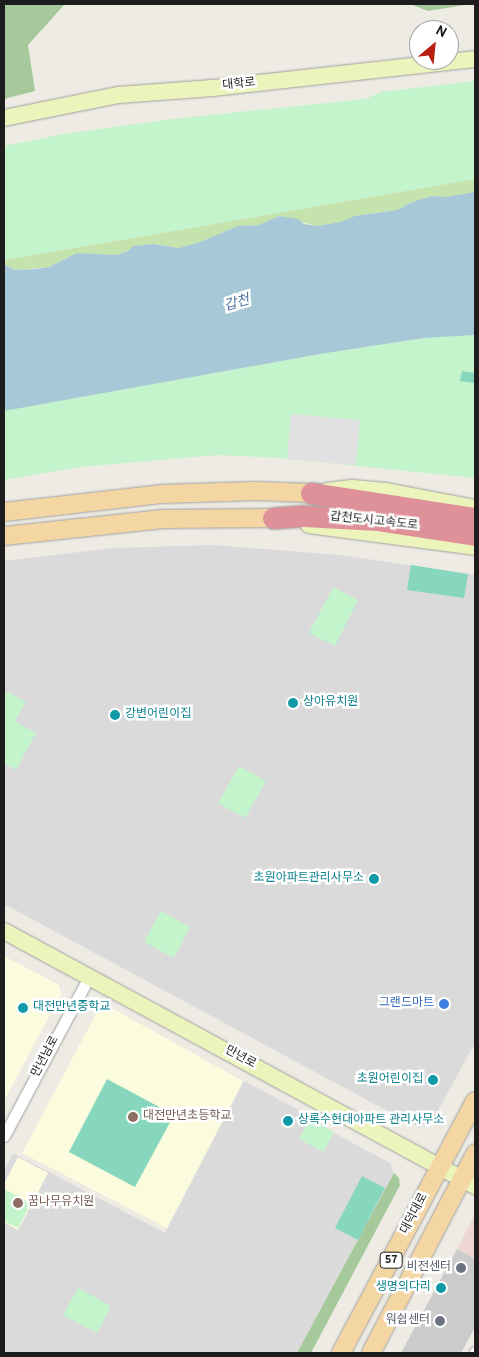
<!DOCTYPE html>
<html>
<head>
<meta charset="utf-8">
<style>
	body { margin:0 }
	#map { position:relative; width:479px; height:1357px; overflow:hidden; background:#edebe3; font-family:Overpass,"Noto Sans KR",sans-serif }
	div>[style] { position:absolute }
	.residential>* { inset:0; background:#dbdada }
	.commercial>* { inset:0; background:#edd6d4 }
	.education>* { inset:0; background:#fafcdd }
	.religious>* { inset:0; background:#cbcbcb }
	.grass>* { inset:0; background:#c4e3ad }
	.forest>* { inset:0; background:#a5c99b }
	.park>* { inset:0; background:#c3f4cb }
	.pitch>* { inset:0; background:#87d6be }
	.parking>* { inset:0; background:#e1e1e1 }
	.water>* { inset:0; background:#a7c9d7 }
	.roads { filter:drop-shadow(0 0 1px #a1a1a1) drop-shadow(0 0 1px #a1a1a1) }
	.street>* { height:11px; margin:-5.5px; padding:0 5.5px; transform-origin:5.5px; border-radius:5.5px; background:#fff }
	.secondary>* { height:16px; margin:-8px; padding:0 8px; transform-origin:8px; border-radius:8px; background:#ecf4bb }
	.primary>* { height:18px; margin:-9px; padding:0 9px; transform-origin:9px; border-radius:9px; background:#f3d6a2 }
	.highway>* { height:21px; margin:-10.5px; padding:0 10.5px; transform-origin:10.5px; border-radius:10.5px; background:#de9199 }
	.dots>* { width:14px; height:14px; translate:-50% -50%; box-sizing:border-box; border:2px solid #fff; border-radius:50% }
	span { translate:-50% -50%; white-space:nowrap; text-align:center; line-height:1.15; -webkit-text-stroke:5px #fff; paint-order:stroke }
	.shield-label span { padding:1px 4px; background:#fff; border:1px solid; border-radius:4px; -webkit-text-stroke-width:0 }
	.shield-label { font-size:11px; color:#1d1d1d; font-weight:700 }
	.street-label { font-size:12px; color:#1d1d1d }
	.culture-label { font-size:12px; color:#0d838f }
	.left { translate:0 -50%; text-align:left }
	.right { translate:-100% -50%; text-align:right }
	.shop-label { font-size:12px; color:#366cbe }
	.education-label { font-size:12px; color:#785e54 }
	.worship-label { font-size:12px; color:#5b616d }
	.water-label { font-size:14px; color:#5274a4; font-style:italic }
	.frame { position:absolute; inset:0; border:5px solid #1d1d1d; pointer-events:none }
	.north { position:absolute; left:409px; top:20px; width:50px; height:50px; box-sizing:border-box; background:#fff; border:1px solid #a5a5a5; border-radius:50%; rotate:28deg; font-size:14px; font-weight:700; line-height:20px; text-align:center; color:#1d1d1d }
	.north::after { content:''; display:block; margin:auto; width:18px; height:22px; background:#b81e11; clip-path:polygon(50% 0,100% 100%,50% 72%,0 100%) }
</style>
</head>
<body>
<div id="map">
	<div class="residential">
		<i style="clip-path:polygon(212px 545px,340px 555px,475px 575px,475px 1043px,430px 1125px,419px 1128px,4px 904px,4px 561px,113px 548px)"></i>
		<i style="clip-path:polygon(244px 1081px,316px 1119px,334px 1133px,390px 1163px,394px 1173px,297px 1353px,4px 1353px,4px 1171px,13px 1153px,165px 1233px)"></i>
	</div>
	<div class="commercial">
		<i style="clip-path:polygon(475px 1214px,475px 1259px,457px 1249px)"></i>
	</div>
	<div class="education">
		<i style="clip-path:polygon(4px 956px,59px 985px,61px 994px,4px 1101px)"></i>
		<i style="clip-path:polygon(110px 1007px,243px 1081px,167px 1228px,22px 1153px,98px 1010px)"></i>
		<i style="clip-path:polygon(18px 1157px,48px 1173px,18px 1230px,4px 1222px,4px 1184px)"></i>
	</div>
	<div class="religious">
		<i style="clip-path:polygon(457px 1249px,475px 1259px,475px 1327px,461px 1353px,401px 1353px)"></i>
	</div>
	<div class="grass">
		<i style="clip-path:polygon(475px 179px,475px 192px,445px 197px,432px 196px,412px 202px,397px 210px,356px 216px,340px 222px,317px 226px,279px 216px,259px 225px,238px 226px,200px 242px,179px 248px,153px 244px,133px 246px,128px 251px,117px 255px,77px 253px,49px 267px,15px 270px,5px 265px,4px 268px,4px 260px)"></i>
	</div>
	<div class="forest">
		<i style="clip-path:polygon(4px 4px,65px 4px,28px 45px,35px 91px,4px 99px)"></i>
		<i style="clip-path:polygon(410px 4px,471px 4px,428px 11px)"></i>
		<i style="clip-path:polygon(394px 1173px,399px 1178px,400px 1185px,311px 1353px,297px 1353px)"></i>
	</div>
	<div class="park">
		<i style="clip-path:polygon(475px 81px,475px 179px,4px 260px,4px 146px,64px 134px,172px 119px,366px 99px,381px 92px)"></i>
		<i style="clip-path:polygon(475px 335px,475px 478px,280px 458px,218px 455px,79px 467px,4px 480px,4px 411px,320px 354px,424px 338px)"></i>
		<i style="clip-path:polygon(333px 587px,358px 600px,335px 646px,309px 633px)"></i>
		<i style="clip-path:polygon(10px 693px,26px 702px,15px 721px,36px 733px,16px 770px,4px 763px,4px 694px)"></i>
		<i style="clip-path:polygon(239px 766px,266px 781px,245px 818px,218px 803px)"></i>
		<i style="clip-path:polygon(161px 911px,190px 927px,174px 958px,144px 942px)"></i>
		<i style="clip-path:polygon(310px 1119px,334px 1132px,323px 1152px,299px 1139px)"></i>
		<i style="clip-path:polygon(4px 1189px,31px 1203px,18px 1228px,4px 1221px)"></i>
		<i style="clip-path:polygon(78px 1288px,111px 1306px,97px 1333px,63px 1315px)"></i>
	</div>
	<div class="pitch">
		<i style="clip-path:polygon(462px 371px,475px 373px,475px 383px,460px 381px)"></i>
		<i style="clip-path:polygon(411px 565px,468px 574px,464px 598px,407px 590px)"></i>
		<i style="clip-path:polygon(107px 1079px,174px 1115px,135px 1187px,69px 1152px)"></i>
		<i style="clip-path:polygon(362px 1176px,385px 1188px,358px 1240px,335px 1228px)"></i>
	</div>
	<div class="parking">
		<i style="clip-path:polygon(291px 414px,360px 420px,356px 465px,287px 459px)"></i>
	</div>
	<div class="water">
		<i style="clip-path:polygon(475px 192px,475px 335px,424px 338px,320px 354px,4px 411px,5px 265px,15px 270px,35px 269px,49px 267px,77px 253px,117px 255px,128px 251px,133px 246px,153px 244px,179px 248px,200px 242px,238px 226px,259px 225px,279px 216px,298px 219px,304px 224px,317px 226px,340px 222px,355px 216px,397px 210px,412px 202px,432px 196px,445px 197px)"></i>
	</div>
	<div class="roads">
		<div class="street">
			<i style="left:4px;top:1136px;width:180px;rotate:-61.9deg"></i>
			<i style="left:475px;top:1353px;width:1px;rotate:-90deg"></i>
		</div>
		<div class="secondary">
			<i style="left:4px;top:118px;width:116px;rotate:-11.4deg"></i>
			<i style="left:118px;top:95px;width:95px;rotate:-4.2deg"></i>
			<i style="left:213px;top:88px;width:264px;rotate:-6.3deg"></i>
			<i style="left:327px;top:491px;width:25px;rotate:-7deg"></i>
			<i style="left:352px;top:488px;width:34px;rotate:5deg"></i>
			<i style="left:386px;top:491px;width:91px;rotate:10.8deg"></i>
			<i style="left:309px;top:525px;width:167px;rotate:7.5deg"></i>
			<i style="left:4px;top:931px;width:536px;rotate:28.43deg"></i>
		</div>
		<div class="primary">
			<i style="left:4px;top:512px;width:160px;rotate:-6.5deg"></i>
			<i style="left:163px;top:494px;width:92px;rotate:-1.9deg"></i>
			<i style="left:255px;top:491px;width:56px;rotate:2deg"></i>
			<i style="left:4px;top:536px;width:160px;rotate:-6.1deg"></i>
			<i style="left:163px;top:519px;width:110px;rotate:-0.5deg"></i>
			<i style="left:341px;top:1353px;width:285px;rotate:-62deg"></i>
			<i style="left:371px;top:1353px;width:225px;rotate:-62.4deg"></i>
		</div>
		<div class="highway">
			<i style="left:311px;top:493px;width:166px;rotate:8.7deg"></i>
			<i style="left:273px;top:518px;width:31px;rotate:-4deg"></i>
			<i style="left:304px;top:516px;width:74px;rotate:3.1deg"></i>
			<i style="left:378px;top:520px;width:98px;rotate:8.8deg"></i>
		</div>
	</div>
	<div class="dots">
		<i style="left:293px;top:703px;background:#0f9aa8"></i>
		<i style="left:115px;top:715px;background:#0f9aa8"></i>
		<i style="left:374px;top:879px;background:#0f9aa8"></i>
		<i style="left:444px;top:1004px;background:#3f7fe0"></i>
		<i style="left:23px;top:1008px;background:#0f9aa8"></i>
		<i style="left:433px;top:1080px;background:#0f9aa8"></i>
		<i style="left:133px;top:1117px;background:#8d6e63"></i>
		<i style="left:288px;top:1121px;background:#0f9aa8"></i>
		<i style="left:18px;top:1203px;background:#8d6e63"></i>
		<i style="left:461px;top:1268px;background:#6b7280"></i>
		<i style="left:441px;top:1288px;background:#0f9aa8"></i>
		<i style="left:440px;top:1321px;background:#6b7280"></i>
	</div>
	<div class="shield-label">
		<span style="left:391px;top:1260px">57</span>
	</div>
	<div class="street-label">
		<span style="left:239px;top:85px;rotate:-6deg">대학로</span>
		<span style="left:374px;top:522px;rotate:6deg">갑천도시고속도로</span>
		<span style="left:46px;top:1057px;rotate:-62deg">만년남로</span>
		<span style="left:240px;top:1058px;rotate:28deg">만년로</span>
		<span style="left:415px;top:1214px;rotate:-62deg">대덕대로</span>
	</div>
	<div class="culture-label">
		<span class="left" style="left:303px;top:703px">상아유치원</span>
		<span class="left" style="left:125px;top:715px">강변어린이집</span>
		<span class="right" style="left:364px;top:879px">초원아파트관리사무소</span>
		<span class="left" style="left:33px;top:1008px">대전만년중학교</span>
		<span class="right" style="left:423px;top:1080px">초원어린이집</span>
		<span class="left" style="left:298px;top:1121px">상록수현대아파트 관리사무소</span>
		<span class="right" style="left:431px;top:1288px">생명의다리</span>
	</div>
	<div class="shop-label">
		<span class="right" style="left:434px;top:1004px">그랜드마트</span>
	</div>
	<div class="education-label">
		<span class="left" style="left:143px;top:1117px">대전만년초등학교</span>
		<span class="left" style="left:28px;top:1203px">꿈나무유치원</span>
	</div>
	<div class="worship-label">
		<span class="right" style="left:451px;top:1268px">비전센터</span>
		<span class="right" style="left:430px;top:1321px">워쉽센터</span>
	</div>
	<div class="water-label">
		<span style="left:237px;top:304px;rotate:-16deg">갑천</span>
	</div>
	<div class="frame"></div>
	<div class="north">N</div>
</div>
</body>
</html>
